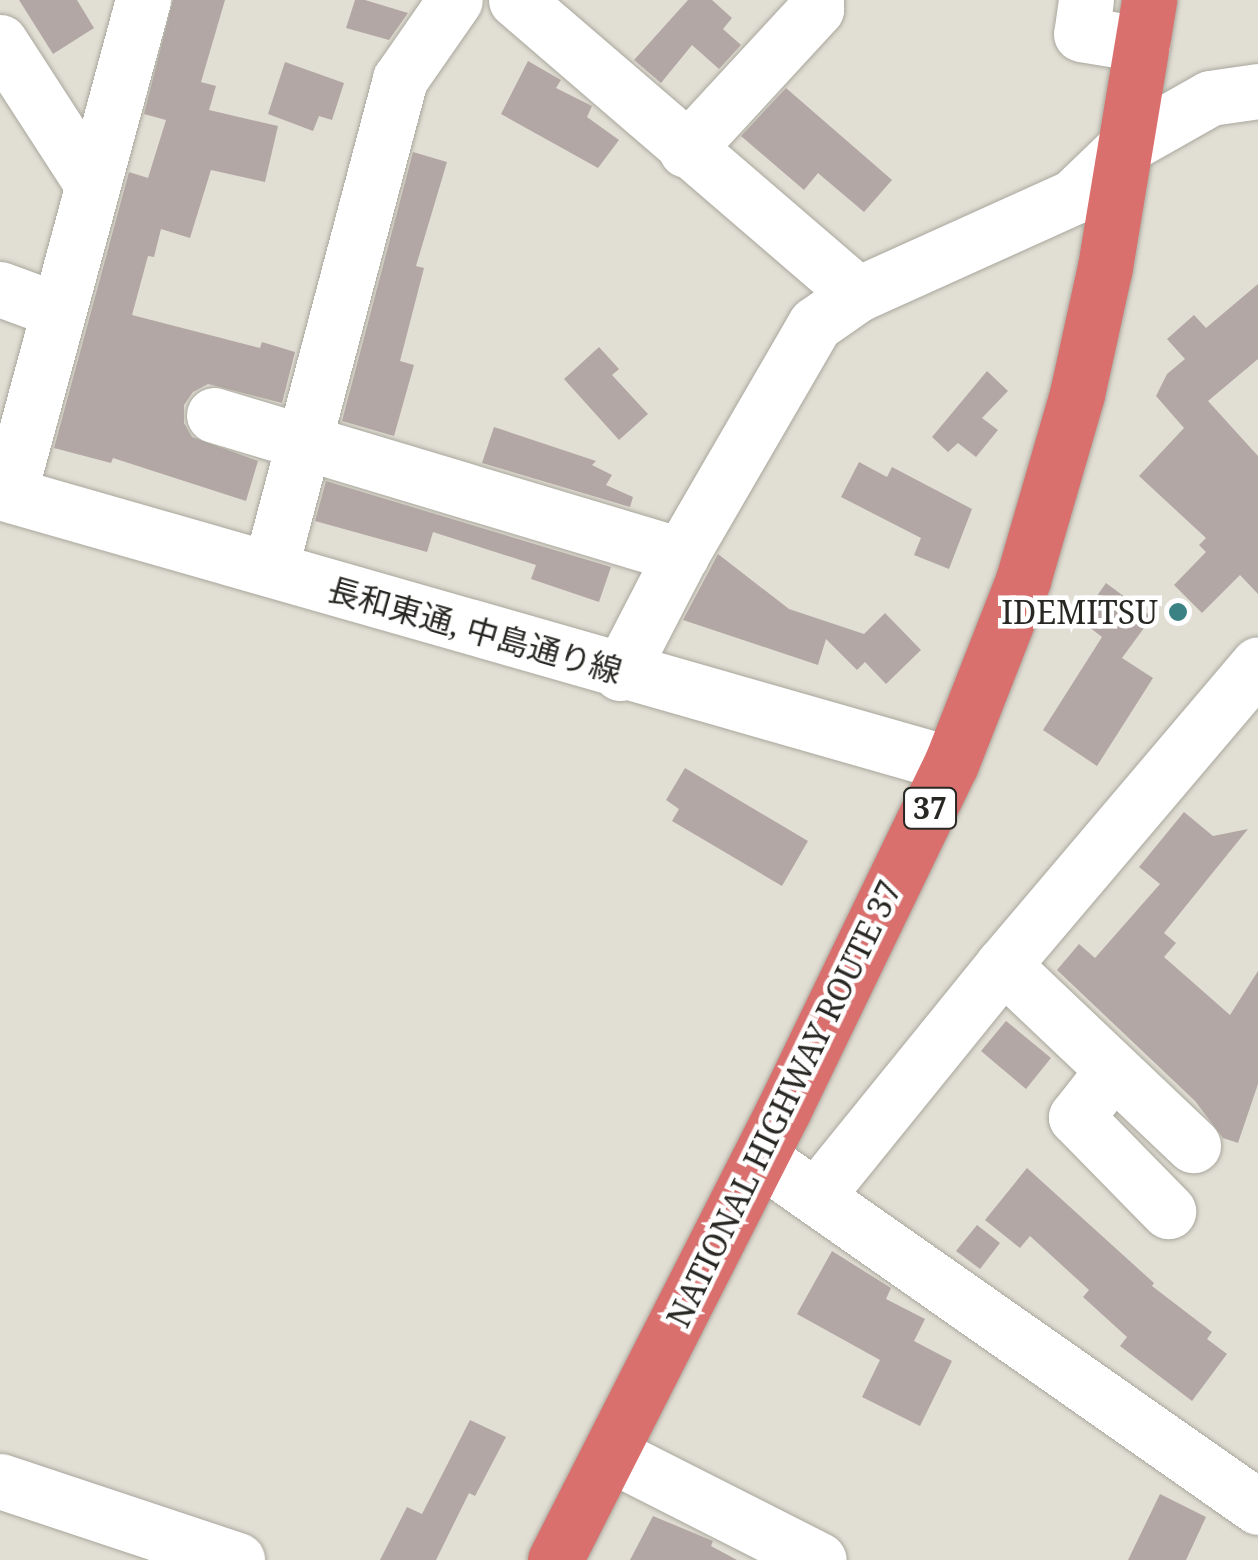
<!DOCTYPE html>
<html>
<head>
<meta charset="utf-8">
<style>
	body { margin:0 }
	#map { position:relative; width:1258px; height:1560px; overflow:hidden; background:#e1ded4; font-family:"Noto Serif","Noto Sans JP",serif }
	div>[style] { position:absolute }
	.building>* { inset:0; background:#b3a7a5 }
	.roads { filter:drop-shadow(0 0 2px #a9a79d) drop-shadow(0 0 2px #a9a79d) }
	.minor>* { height:55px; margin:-27.5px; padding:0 27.5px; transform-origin:27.5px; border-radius:27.5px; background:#fff }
	.highway>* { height:55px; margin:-27.5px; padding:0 27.5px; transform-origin:27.5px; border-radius:27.5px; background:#d9706e }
	.dots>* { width:28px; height:28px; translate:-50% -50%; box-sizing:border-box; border:5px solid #fff; border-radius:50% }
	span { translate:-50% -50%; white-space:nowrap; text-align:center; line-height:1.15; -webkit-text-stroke:9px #fff; paint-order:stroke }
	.shield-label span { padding:2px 8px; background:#fff; border:2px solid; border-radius:8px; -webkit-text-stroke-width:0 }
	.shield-label { font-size:30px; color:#282723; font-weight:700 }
	.poi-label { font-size:32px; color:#282723 }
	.right { translate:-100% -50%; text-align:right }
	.street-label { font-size:32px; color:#282723 }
</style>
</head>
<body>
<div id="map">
	<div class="building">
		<i style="clip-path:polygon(19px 0,77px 0,94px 28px,53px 54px)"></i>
		<i style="clip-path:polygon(173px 0,225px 0,201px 82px,216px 86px,209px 110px,278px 126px,265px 182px,211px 170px,190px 238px,161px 229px,154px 257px,148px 256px,132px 315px,260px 348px,262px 342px,295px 352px,282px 403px,208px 384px,193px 392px,184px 405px,184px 423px,192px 437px,258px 461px,246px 501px,113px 458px,111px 463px,54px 448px,129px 172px,148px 178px,166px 120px,144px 114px)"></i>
		<i style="clip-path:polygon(355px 0,365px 0,408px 13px,389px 40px,346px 28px)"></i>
		<i style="clip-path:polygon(688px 0,712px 0,732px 18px,723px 29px,741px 45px,719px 69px,692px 45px,661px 83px,634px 60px)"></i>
		<i style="clip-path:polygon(528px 61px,561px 80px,556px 88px,592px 106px,587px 117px,619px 140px,598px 168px,501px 114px)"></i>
		<i style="clip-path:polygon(285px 62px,344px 83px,332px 120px,319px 116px,313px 131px,268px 114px)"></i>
		<i style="clip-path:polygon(786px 88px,892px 180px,864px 212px,818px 173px,804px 190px,741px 136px)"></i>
		<i style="clip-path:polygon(413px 152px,447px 162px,416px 266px,424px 268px,400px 361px,414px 365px,394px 436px,342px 421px)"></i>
		<i style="clip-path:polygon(1258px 284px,1258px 359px,1208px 401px,1258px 456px,1258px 594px,1240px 575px,1202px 613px,1174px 585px,1206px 552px,1199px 545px,1206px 538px,1139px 476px,1184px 428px,1156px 396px,1167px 374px,1185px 359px,1167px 339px,1194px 315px,1206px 328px)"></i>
		<i style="clip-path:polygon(599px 347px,619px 369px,612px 375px,648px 414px,619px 440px,564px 379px)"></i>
		<i style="clip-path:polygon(987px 371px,1008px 391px,982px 418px,998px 430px,976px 457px,958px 443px,948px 452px,932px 437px)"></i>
		<i style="clip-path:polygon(494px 427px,596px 461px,592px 465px,612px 475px,606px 485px,633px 497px,630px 507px,482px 463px)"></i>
		<i style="clip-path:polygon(859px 462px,887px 477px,892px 467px,972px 509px,949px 569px,914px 555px,921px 538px,841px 497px)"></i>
		<i style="clip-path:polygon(326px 481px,611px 567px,599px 602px,531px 579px,536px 565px,433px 532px,427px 552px,315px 521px)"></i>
		<i style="clip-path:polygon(718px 554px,789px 609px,864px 634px,885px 613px,921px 650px,886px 684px,865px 662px,857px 670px,826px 639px,818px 665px,683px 620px)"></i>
		<i style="clip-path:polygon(1106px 583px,1152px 617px,1122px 658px,1153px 678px,1097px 766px,1043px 730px,1102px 637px,1080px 620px)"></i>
		<i style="clip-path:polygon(685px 768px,808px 841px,782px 886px,672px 821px,679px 809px,666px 800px)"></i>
		<i style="clip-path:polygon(1184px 812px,1213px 836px,1248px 829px,1164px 933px,1176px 943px,1164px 957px,1230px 1015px,1258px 971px,1258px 1084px,1238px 1143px,1223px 1138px,1195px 1101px,1057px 970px,1079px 944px,1095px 958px,1160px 884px,1139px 867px)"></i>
		<i style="clip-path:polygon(1006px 1021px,1051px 1058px,1026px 1089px,981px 1051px)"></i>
		<i style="clip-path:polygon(1027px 1168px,1154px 1283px,1152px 1286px,1212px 1332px,1207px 1339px,1227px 1354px,1192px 1401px,1120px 1346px,1127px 1337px,1083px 1297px,1089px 1290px,1030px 1236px,1020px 1248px,985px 1220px)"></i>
		<i style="clip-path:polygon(977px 1225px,1000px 1243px,980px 1269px,956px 1251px)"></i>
		<i style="clip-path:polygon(832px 1251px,891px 1288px,886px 1299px,925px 1319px,914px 1341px,952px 1361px,920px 1426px,862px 1397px,880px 1360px,797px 1314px)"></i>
		<i style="clip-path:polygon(470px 1420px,506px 1437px,475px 1496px,469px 1493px,436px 1560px,380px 1560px,407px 1507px,422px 1514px)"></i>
		<i style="clip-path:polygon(1160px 1494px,1206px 1517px,1186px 1560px,1128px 1560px)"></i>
		<i style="clip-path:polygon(653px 1516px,713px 1541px,711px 1546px,737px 1560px,630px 1560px)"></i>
	</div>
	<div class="roads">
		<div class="minor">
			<i style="left:516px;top:0;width:451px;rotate:40.7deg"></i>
			<i style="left:1086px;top:0;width:34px;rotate:98deg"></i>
			<i style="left:1081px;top:34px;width:62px;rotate:9.3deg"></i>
			<i style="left:0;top:42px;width:169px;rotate:57.1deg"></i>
			<i style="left:686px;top:150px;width:192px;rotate:-47.3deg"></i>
			<i style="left:816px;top:9px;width:9px;rotate:-90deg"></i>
			<i style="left:0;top:289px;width:61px;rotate:20.2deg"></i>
			<i style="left:214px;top:415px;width:488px;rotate:16.7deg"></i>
			<i style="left:0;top:492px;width:989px;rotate:15.96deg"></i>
			<i style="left:9px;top:494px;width:512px;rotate:-74.82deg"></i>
			<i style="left:270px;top:569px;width:507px;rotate:-75.14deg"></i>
			<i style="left:400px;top:79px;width:96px;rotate:-55.2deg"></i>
			<i style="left:620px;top:673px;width:133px;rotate:-62.7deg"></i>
			<i style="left:681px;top:555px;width:267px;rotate:-59.9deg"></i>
			<i style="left:815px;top:324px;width:52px;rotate:-34.9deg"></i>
			<i style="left:858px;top:294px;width:236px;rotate:-24.3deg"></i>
			<i style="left:1073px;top:197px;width:75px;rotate:-43.9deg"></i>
			<i style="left:1127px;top:145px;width:95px;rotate:-29.5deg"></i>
			<i style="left:1210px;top:98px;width:49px;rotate:-8.3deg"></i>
			<i style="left:1003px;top:965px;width:262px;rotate:43.5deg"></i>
			<i style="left:1113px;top:1070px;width:60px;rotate:128.2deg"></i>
			<i style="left:1076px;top:1117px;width:132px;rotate:45.6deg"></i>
			<i style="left:760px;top:1158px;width:608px;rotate:35.02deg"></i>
			<i style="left:816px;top:1196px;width:297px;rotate:-51deg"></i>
			<i style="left:1003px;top:965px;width:394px;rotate:-49.7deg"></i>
			<i style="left:610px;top:1454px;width:234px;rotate:26.9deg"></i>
			<i style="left:0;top:1481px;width:250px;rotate:18.4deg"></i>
		</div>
		<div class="highway">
			<i style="left:555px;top:1560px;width:506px;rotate:-63.08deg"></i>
			<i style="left:784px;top:1109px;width:383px;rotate:-64.2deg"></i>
			<i style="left:951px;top:764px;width:198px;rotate:-68.6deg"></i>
			<i style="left:1023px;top:580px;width:194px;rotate:-73.8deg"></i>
			<i style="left:1077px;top:394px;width:130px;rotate:-77.6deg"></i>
			<i style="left:1105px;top:267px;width:271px;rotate:-80.6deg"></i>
		</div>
	</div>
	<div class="dots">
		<i style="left:1178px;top:612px;background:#3a8283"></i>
	</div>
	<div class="shield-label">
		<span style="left:930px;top:808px">37</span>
	</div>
	<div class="poi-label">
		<span class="right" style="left:1158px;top:612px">IDEMITSU</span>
	</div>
	<div class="street-label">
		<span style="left:475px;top:630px;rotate:16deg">長和東通, 中島通り線</span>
		<span style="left:784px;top:1104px;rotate:-64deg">NATIONAL HIGHWAY ROUTE 37</span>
	</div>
</div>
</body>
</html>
